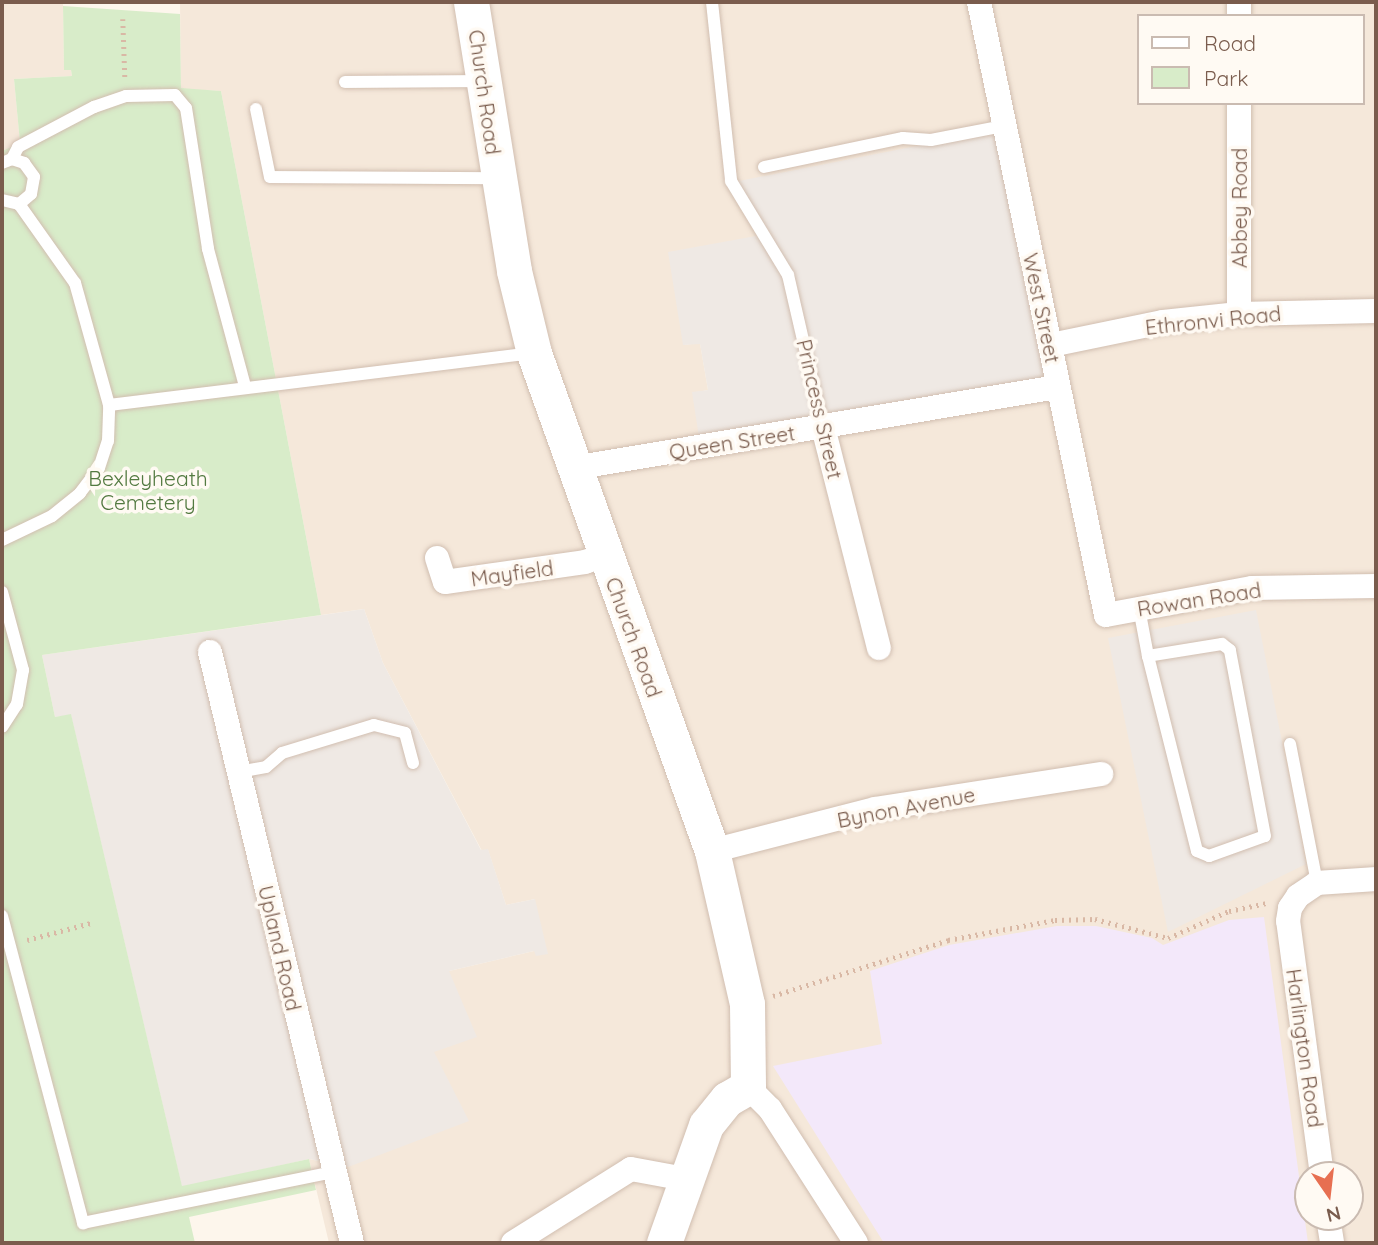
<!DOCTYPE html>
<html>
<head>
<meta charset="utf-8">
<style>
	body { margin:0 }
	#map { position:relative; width:1378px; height:1245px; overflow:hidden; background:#fdf6ec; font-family:Quicksand,sans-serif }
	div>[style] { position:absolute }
	.residential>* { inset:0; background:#f5e8da }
	.industrial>* { inset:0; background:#efe9e4 }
	.education>* { inset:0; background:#f3e8fa }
	.green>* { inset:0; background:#d8ecc9 }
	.path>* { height:4.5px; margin-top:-2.25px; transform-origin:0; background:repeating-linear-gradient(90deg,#d9b8a5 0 2px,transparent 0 7px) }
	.roads { filter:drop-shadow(0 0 2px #d1beb0) drop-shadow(0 0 2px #d1beb0) }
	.lane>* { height:12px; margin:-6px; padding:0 6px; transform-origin:6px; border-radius:6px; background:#fff }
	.street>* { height:24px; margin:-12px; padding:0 12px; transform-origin:12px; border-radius:12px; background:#fff }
	.secondary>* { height:35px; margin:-17.5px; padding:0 17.5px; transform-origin:17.5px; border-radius:17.5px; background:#fff }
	span { translate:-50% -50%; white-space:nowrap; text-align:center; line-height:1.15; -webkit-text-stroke:7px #fffaf3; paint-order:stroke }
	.street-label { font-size:21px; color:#7a5c4d }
	.park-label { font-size:21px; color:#537a41 }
	.frame { position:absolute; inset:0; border:4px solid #7a5c4d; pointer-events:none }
	.legend { position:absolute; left:1137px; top:14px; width:228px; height:91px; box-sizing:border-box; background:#fffaf3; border:2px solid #cabbb1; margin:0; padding:9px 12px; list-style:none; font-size:21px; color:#7a5c4d }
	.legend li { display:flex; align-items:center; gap:14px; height:35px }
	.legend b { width:35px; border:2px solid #cabbb1 }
	.north { position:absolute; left:1294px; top:1161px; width:70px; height:70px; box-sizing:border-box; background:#fffaf3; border:2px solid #cabbb1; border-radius:50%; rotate:166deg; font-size:19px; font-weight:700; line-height:28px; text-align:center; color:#7a5c4d }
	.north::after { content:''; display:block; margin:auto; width:24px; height:32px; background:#e76f51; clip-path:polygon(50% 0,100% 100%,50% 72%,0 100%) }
</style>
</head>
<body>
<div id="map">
	<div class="residential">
		<i style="clip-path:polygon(2px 2px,63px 2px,64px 69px,71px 70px,72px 76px,14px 79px,20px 143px,2px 151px)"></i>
		<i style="clip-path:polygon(evenodd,180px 2px,968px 2px,1002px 138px,768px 234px,683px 345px,700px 343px,708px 390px,692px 393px,1050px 383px,990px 2px,1376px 2px,1376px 1243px,329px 1243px,309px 1159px,348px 1167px,434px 1052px,449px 971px,534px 951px,535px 899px,506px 905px,488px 850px,482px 851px,383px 663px,364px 609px,321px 615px,221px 91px,181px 89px,180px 2px,1138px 16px,1362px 16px,1362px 103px,1138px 103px,1138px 16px,180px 2px,1308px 1175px,1350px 1175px,1350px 1217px,1308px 1217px,1308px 1175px)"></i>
	</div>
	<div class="industrial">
		<i style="clip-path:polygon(1002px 129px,1050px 383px,700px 444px,692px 392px,708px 390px,700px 344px,683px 345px,668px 252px,767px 234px,734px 182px)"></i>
		<i style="clip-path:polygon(364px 609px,383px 663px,481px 850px,488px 849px,506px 905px,535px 899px,548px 954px,536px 956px,534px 951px,449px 971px,477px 1037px,434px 1052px,469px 1121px,348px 1167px,309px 1159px,182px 1187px,71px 715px,55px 717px,42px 655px)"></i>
		<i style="clip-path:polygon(1256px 610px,1306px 864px,1168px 932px,1108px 638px)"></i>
	</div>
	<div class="education">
		<i style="clip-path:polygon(1264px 917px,1308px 1243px,884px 1243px,773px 1066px,882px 1044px,870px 971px,949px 945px,1057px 926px,1096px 926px,1152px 938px,1163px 945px,1229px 920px)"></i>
	</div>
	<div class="green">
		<i style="clip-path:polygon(63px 6px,180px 14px,181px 88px,221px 91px,321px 615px,42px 655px,55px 717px,71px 714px,182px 1186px,309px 1159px,316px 1190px,189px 1217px,195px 1243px,2px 1243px,2px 151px,20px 143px,14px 79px,72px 76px,71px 70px,64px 70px)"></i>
	</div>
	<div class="path">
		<i style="left:123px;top:19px;width:58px;rotate:88deg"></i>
		<i style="left:27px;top:940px;width:66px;rotate:-14.9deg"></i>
		<i style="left:773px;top:996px;width:184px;rotate:-17.7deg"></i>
		<i style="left:948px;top:940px;width:109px;rotate:-10.6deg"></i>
		<i style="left:1055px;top:920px;width:40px;rotate:-1.4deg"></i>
		<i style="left:1095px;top:919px;width:75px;rotate:14.6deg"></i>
		<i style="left:1168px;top:938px;width:67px;rotate:-23.9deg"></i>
		<i style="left:1229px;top:911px;width:38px;rotate:-12deg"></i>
	</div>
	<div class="roads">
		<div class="lane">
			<i style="left:712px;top:2px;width:180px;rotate:83.9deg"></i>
			<i style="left:731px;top:181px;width:110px;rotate:58.8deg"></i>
			<i style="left:788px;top:275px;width:156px;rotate:77deg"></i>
			<i style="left:345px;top:82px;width:138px;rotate:-0.4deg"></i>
			<i style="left:256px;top:109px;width:69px;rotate:78.4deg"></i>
			<i style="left:270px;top:177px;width:227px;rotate:0.3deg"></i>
			<i style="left:12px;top:159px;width:13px;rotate:18deg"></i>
			<i style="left:24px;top:163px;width:17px;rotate:54deg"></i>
			<i style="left:34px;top:177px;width:17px;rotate:100deg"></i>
			<i style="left:31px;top:194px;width:16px;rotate:140deg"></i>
			<i style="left:2px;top:163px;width:11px;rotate:-22deg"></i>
			<i style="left:12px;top:159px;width:13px;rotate:-63deg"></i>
			<i style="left:18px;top:147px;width:86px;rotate:-27.8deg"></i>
			<i style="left:94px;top:107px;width:34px;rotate:-19deg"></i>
			<i style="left:126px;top:96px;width:49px;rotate:-1.2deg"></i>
			<i style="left:175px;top:95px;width:17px;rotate:50deg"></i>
			<i style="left:186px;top:108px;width:143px;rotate:81.1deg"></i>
			<i style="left:208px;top:249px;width:142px;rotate:74.9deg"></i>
			<i style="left:764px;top:167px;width:142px;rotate:-11.8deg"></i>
			<i style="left:903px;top:138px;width:28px;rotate:4deg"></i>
			<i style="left:931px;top:140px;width:73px;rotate:-11deg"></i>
			<i style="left:2px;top:200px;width:17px;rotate:13deg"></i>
			<i style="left:19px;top:204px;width:97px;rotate:54.7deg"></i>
			<i style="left:75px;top:283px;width:127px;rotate:74.4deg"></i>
			<i style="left:2px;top:540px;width:55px;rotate:-25.6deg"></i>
			<i style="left:52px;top:516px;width:36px;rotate:-39deg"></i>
			<i style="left:80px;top:493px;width:31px;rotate:-53deg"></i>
			<i style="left:99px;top:468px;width:28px;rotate:-72deg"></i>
			<i style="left:108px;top:441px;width:36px;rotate:-88deg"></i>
			<i style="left:109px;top:405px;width:427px;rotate:-7deg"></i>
			<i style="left:2px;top:592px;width:81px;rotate:74.9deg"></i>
			<i style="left:23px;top:670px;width:35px;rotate:100deg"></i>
			<i style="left:17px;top:704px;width:27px;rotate:123deg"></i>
			<i style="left:1139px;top:608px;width:49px;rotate:79.4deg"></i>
			<i style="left:1148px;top:656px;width:201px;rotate:75.9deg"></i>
			<i style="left:1197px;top:851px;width:13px;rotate:23deg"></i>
			<i style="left:1209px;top:856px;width:59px;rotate:-19.7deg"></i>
			<i style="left:1265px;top:836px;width:189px;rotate:-100.7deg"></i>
			<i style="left:1230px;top:650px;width:10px;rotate:-143deg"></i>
			<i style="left:1222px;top:644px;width:75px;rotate:170.8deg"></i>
			<i style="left:1290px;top:744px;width:142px;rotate:79deg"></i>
			<i style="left:238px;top:772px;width:28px;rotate:-10deg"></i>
			<i style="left:266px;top:767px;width:21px;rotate:-41deg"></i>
			<i style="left:282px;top:753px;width:96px;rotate:-16.9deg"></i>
			<i style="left:374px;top:725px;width:32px;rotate:14deg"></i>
			<i style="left:405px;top:733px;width:31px;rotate:75deg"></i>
			<i style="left:2px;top:916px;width:318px;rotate:75.2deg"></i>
			<i style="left:83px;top:1223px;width:255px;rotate:-11.5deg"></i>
		</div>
		<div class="street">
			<i style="left:979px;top:2px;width:626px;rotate:78.3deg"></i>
			<i style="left:1106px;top:615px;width:148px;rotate:-10.5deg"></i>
			<i style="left:1252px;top:588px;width:124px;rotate:-0.9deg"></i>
			<i style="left:1239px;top:2px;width:14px;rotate:90deg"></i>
			<i style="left:1239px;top:103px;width:211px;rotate:90deg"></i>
			<i style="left:1051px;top:345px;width:114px;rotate:-11.6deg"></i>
			<i style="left:1163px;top:322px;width:76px;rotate:-6deg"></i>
			<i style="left:1239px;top:314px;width:137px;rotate:-1.3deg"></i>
			<i style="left:823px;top:427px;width:228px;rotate:75.8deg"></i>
			<i style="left:573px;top:468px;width:491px;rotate:-9.5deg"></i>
			<i style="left:437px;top:558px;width:25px;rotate:72deg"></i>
			<i style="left:445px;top:582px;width:141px;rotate:-8.1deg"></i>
			<i style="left:585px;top:562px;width:20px;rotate:-20deg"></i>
			<i style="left:210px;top:652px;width:608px;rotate:76.49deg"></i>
			<i style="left:712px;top:851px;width:168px;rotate:-14.4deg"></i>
			<i style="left:875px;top:809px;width:229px;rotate:-8.8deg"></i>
			<i style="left:748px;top:1087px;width:31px;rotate:45deg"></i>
			<i style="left:770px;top:1109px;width:159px;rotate:57.3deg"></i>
			<i style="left:1322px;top:1175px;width:256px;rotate:-97.6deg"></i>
			<i style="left:1288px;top:921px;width:13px;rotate:-81deg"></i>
			<i style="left:1290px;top:908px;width:14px;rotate:-56deg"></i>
			<i style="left:1298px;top:896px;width:23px;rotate:-34deg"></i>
			<i style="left:1317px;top:883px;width:59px;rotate:-3.9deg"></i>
			<i style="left:1328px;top:1217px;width:26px;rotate:81deg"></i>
			<i style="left:513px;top:1243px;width:139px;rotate:-32.1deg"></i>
			<i style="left:631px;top:1169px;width:55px;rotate:10.5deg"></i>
		</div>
		<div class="secondary">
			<i style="left:471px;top:2px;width:272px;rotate:80.9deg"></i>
			<i style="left:514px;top:271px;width:84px;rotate:76.3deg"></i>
			<i style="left:534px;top:353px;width:529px;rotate:70.33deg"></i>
			<i style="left:712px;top:851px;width:157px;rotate:77.1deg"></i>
			<i style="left:747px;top:1004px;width:83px;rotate:89.3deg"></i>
			<i style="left:748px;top:1087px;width:24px;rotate:150deg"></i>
			<i style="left:727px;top:1099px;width:33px;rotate:129deg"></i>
			<i style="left:706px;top:1125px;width:125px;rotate:109.6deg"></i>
		</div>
	</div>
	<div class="street-label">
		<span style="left:485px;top:92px;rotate:82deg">Church Road</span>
		<span style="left:1239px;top:208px;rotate:-90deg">Abbey Road</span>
		<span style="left:1042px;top:308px;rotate:78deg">West Street</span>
		<span style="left:1213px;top:320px;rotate:-6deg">Ethronvi Road</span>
		<span style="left:820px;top:409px;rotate:77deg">Princess Street</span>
		<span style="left:732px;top:442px;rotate:-9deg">Queen Street</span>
		<span style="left:512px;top:573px;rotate:-8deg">Mayfield</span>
		<span style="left:1199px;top:599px;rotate:-9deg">Rowan Road</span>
		<span style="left:634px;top:637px;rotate:70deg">Church Road</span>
		<span style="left:906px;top:807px;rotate:-11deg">Bynon Avenue</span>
		<span style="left:280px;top:948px;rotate:77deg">Upland Road</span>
		<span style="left:1305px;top:1048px;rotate:82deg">Harlington Road</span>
	</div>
	<div class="park-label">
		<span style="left:148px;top:490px">Bexleyheath<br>Cemetery</span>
	</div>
	<div class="frame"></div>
	<ul class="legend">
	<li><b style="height:9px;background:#fff"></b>Road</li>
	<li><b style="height:19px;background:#d8ecc9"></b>Park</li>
	</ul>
	<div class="north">N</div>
</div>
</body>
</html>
